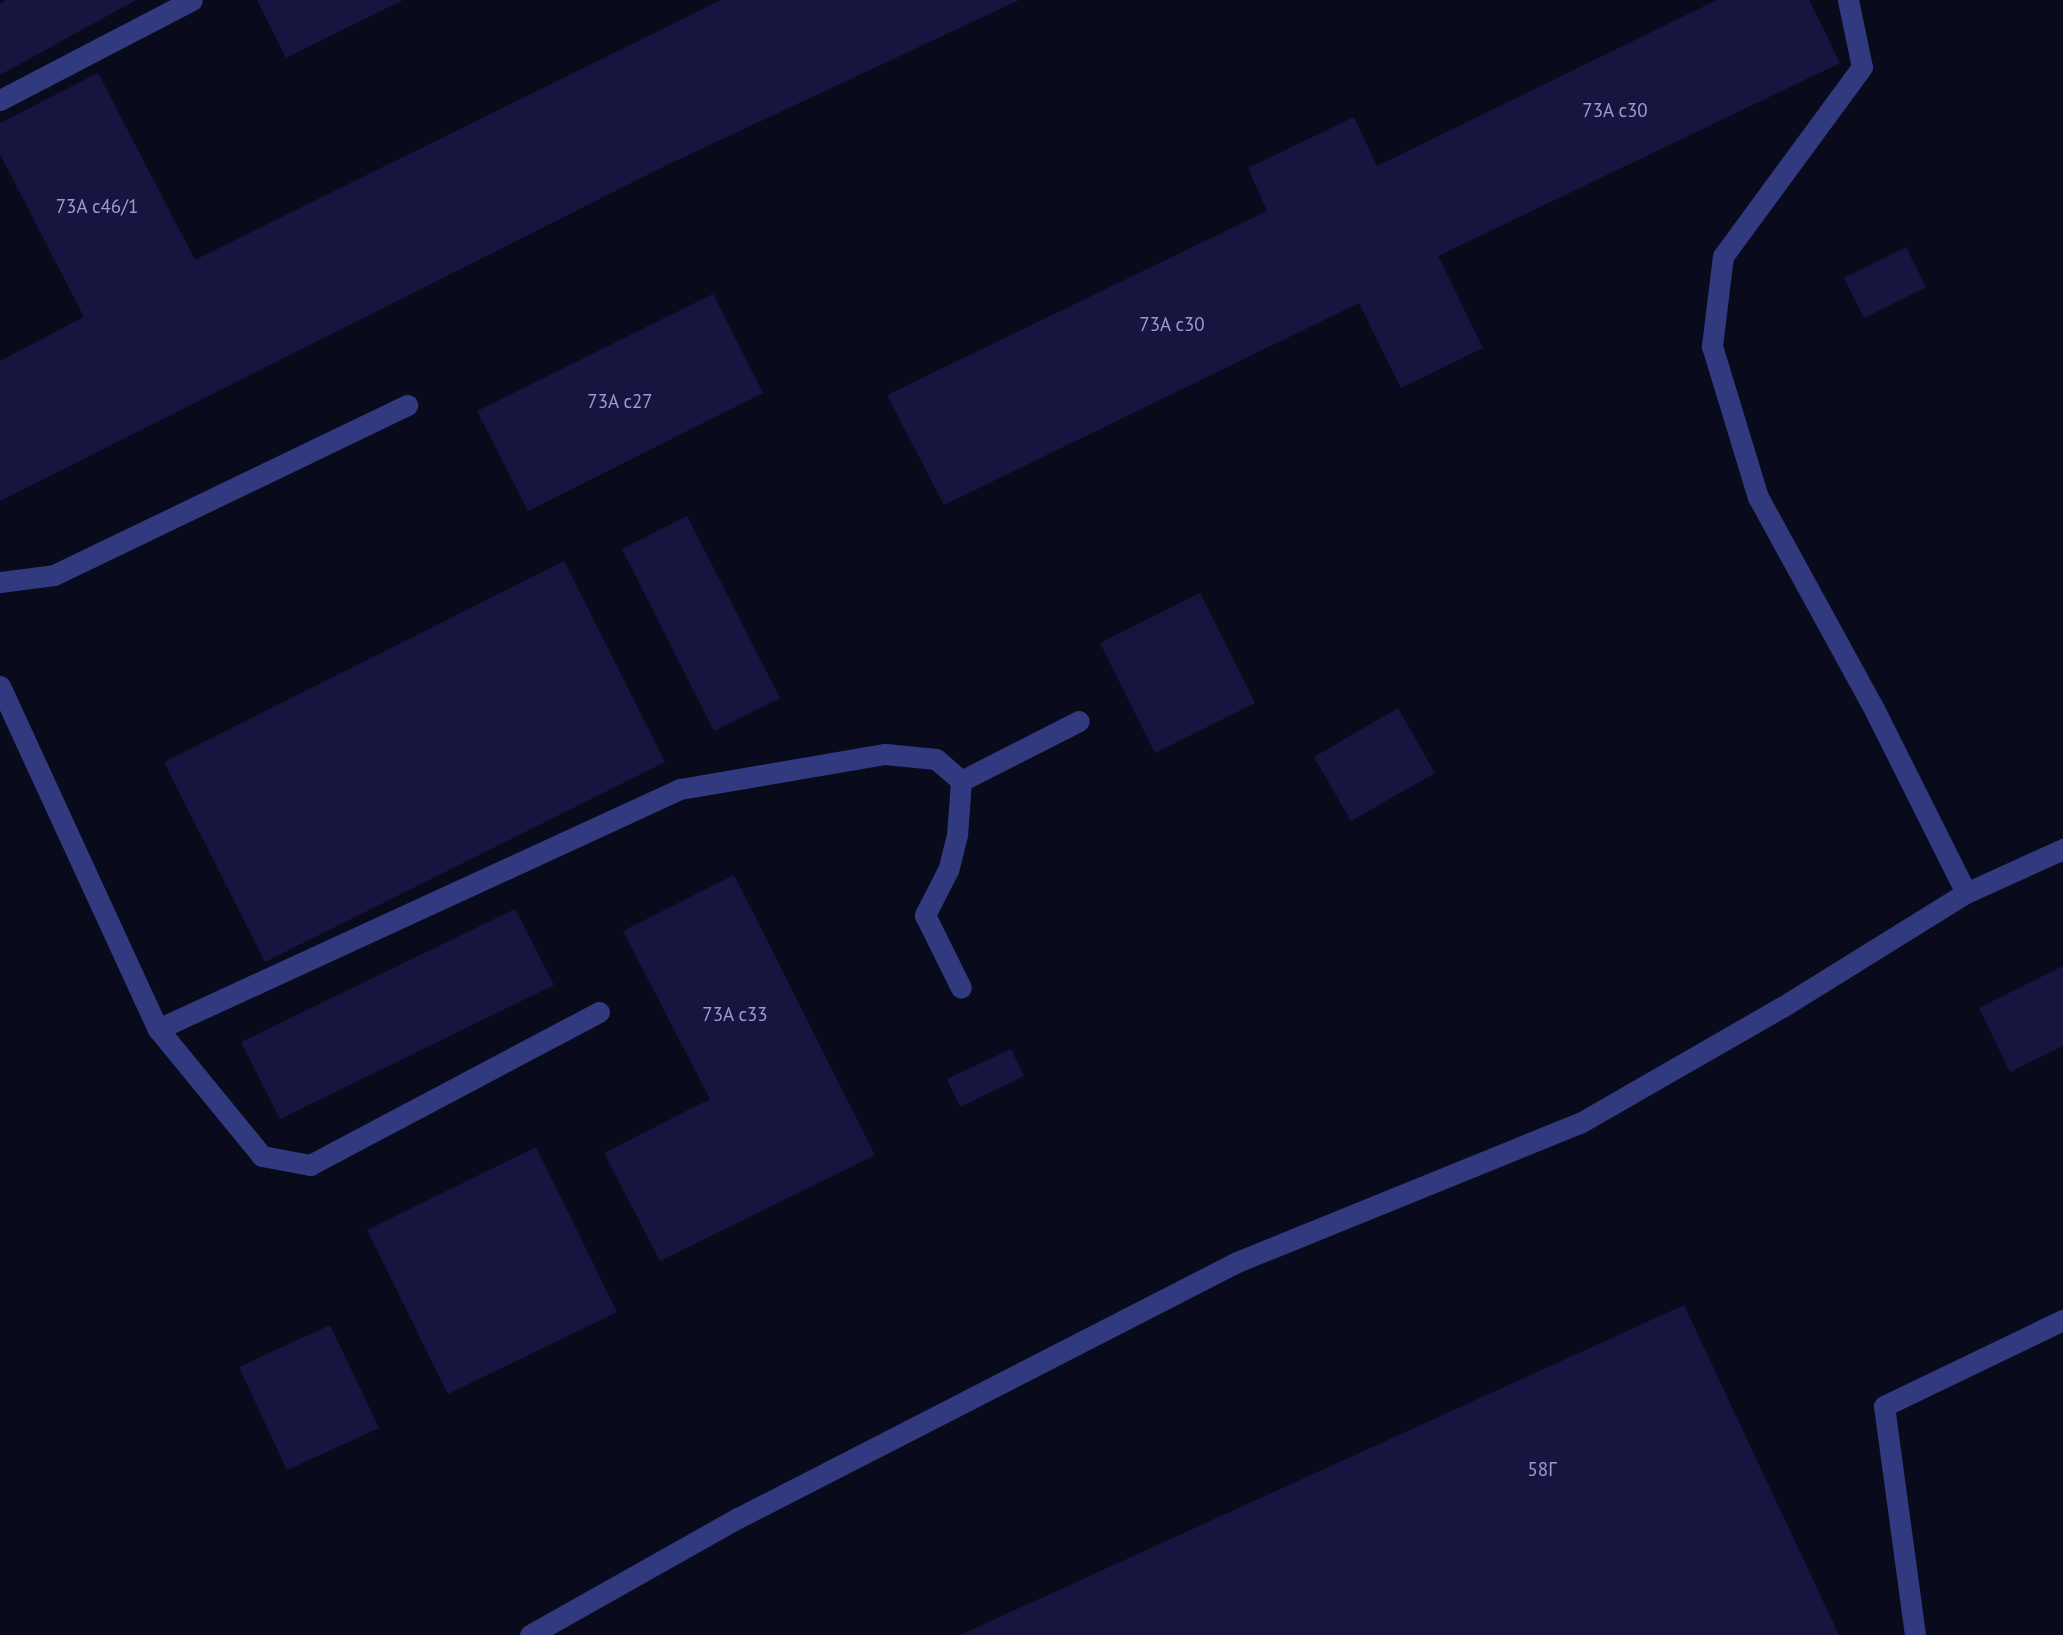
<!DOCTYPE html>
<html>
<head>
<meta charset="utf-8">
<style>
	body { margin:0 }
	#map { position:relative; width:2063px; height:1635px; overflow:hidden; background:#0a0a1d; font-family:"PT Sans",sans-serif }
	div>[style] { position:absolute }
	.building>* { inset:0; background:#17153f }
	.minor>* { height:21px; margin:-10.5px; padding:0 10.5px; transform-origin:10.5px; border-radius:10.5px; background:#323a7f }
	span { translate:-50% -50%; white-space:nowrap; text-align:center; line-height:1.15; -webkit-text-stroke:5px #0a0a1d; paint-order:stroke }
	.number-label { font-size:19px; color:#9a9bcf }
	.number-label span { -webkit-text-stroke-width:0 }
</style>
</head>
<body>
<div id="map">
	<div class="building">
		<i style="clip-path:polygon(6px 0,136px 0,0 75px,0 4px)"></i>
		<i style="clip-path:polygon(257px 0,403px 0,286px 58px)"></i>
		<i style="clip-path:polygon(721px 0,1019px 0,667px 165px,0 501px,0 361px,84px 317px,0 154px,0 123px,98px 73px,195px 260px)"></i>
		<i style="clip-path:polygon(1717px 0,1809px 0,1840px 63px,1438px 256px,1483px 348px,1401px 388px,1359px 303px,944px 505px,887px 395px,1267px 211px,1248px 168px,1354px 117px,1377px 166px)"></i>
		<i style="clip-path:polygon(1906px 247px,1926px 287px,1864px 318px,1844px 278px)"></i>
		<i style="clip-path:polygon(713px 294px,763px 393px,528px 511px,477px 411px)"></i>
		<i style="clip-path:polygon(687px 516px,780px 698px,714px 731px,622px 549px)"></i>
		<i style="clip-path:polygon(564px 561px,665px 762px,265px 962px,164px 762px)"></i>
		<i style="clip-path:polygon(1200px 593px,1255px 703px,1155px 753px,1100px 643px)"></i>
		<i style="clip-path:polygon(1398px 708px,1435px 773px,1351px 821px,1314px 757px)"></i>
		<i style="clip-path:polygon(734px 875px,875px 1155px,660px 1261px,604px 1153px,710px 1099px,623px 931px)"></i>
		<i style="clip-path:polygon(515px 909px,554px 985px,280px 1119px,241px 1042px)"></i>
		<i style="clip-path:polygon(2063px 966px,2063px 1046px,2010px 1072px,1979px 1008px)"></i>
		<i style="clip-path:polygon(1011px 1049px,1024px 1076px,960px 1107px,947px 1079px)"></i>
		<i style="clip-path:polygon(536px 1147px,617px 1312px,448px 1394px,367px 1230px)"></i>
		<i style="clip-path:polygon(1684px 1305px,1839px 1635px,960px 1635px)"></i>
		<i style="clip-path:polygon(330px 1325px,379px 1428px,287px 1470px,239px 1367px)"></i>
	</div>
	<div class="minor">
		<i style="left:1848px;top:0;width:68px;rotate:78.2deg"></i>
		<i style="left:1862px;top:67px;width:235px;rotate:126.3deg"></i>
		<i style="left:1723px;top:256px;width:91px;rotate:97deg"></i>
		<i style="left:1712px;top:346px;width:158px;rotate:73.1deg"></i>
		<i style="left:1758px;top:497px;width:244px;rotate:61.3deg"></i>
		<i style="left:1875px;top:711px;width:203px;rotate:63.4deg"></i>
		<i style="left:0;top:100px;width:216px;rotate:-27.5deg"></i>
		<i style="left:0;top:582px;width:54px;rotate:-7.4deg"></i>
		<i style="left:54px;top:575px;width:392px;rotate:-25.7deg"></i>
		<i style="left:0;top:686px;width:378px;rotate:65.3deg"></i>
		<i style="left:158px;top:1029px;width:164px;rotate:50.7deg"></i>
		<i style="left:262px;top:1156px;width:49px;rotate:10.6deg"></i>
		<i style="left:310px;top:1165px;width:327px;rotate:-27.9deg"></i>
		<i style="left:961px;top:781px;width:132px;rotate:-27deg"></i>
		<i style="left:158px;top:1029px;width:575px;rotate:-24.69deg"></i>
		<i style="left:680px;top:789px;width:208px;rotate:-9.7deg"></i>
		<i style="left:885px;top:754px;width:51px;rotate:5.6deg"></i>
		<i style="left:936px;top:759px;width:33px;rotate:41deg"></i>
		<i style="left:961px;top:781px;width:54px;rotate:94.2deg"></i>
		<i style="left:957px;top:835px;width:36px;rotate:104deg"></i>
		<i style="left:948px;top:870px;width:51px;rotate:117.1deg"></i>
		<i style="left:925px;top:915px;width:81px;rotate:63.7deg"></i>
		<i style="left:530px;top:1635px;width:239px;rotate:-29.4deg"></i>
		<i style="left:738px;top:1518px;width:561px;rotate:-27.16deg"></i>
		<i style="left:1237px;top:1262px;width:370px;rotate:-22.1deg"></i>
		<i style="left:1580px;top:1123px;width:233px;rotate:-29.9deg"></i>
		<i style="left:1782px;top:1007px;width:216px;rotate:-31.8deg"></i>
		<i style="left:1966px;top:893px;width:107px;rotate:-24.4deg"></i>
		<i style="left:1915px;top:1635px;width:231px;rotate:-97.7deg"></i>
		<i style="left:1884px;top:1406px;width:199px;rotate:-25.7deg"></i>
	</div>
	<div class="number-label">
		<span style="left:1615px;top:111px">73А с30</span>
		<span style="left:97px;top:207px">73А с46/1</span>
		<span style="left:1172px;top:325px">73А с30</span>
		<span style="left:620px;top:402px">73А с27</span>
		<span style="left:735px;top:1015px">73А с33</span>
		<span style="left:1542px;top:1470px">58Г</span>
	</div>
</div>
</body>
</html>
